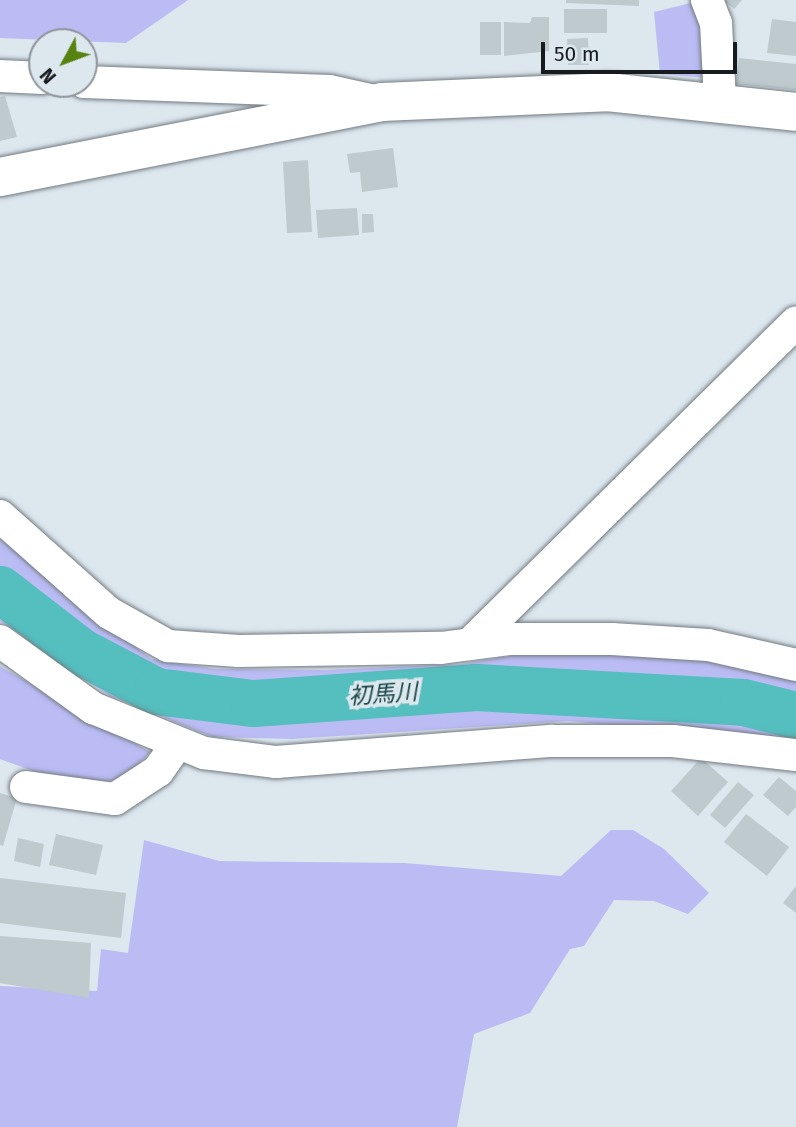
<!DOCTYPE html>
<html>
<head>
<meta charset="utf-8">
<style>
	body { margin:0 }
	#map { position:relative; width:796px; height:1127px; overflow:hidden; background:#dde7ee; font-family:"Fira Sans","Noto Sans JP",sans-serif }
	div>[style] { position:absolute }
	.green>* { inset:0; background:#bbbcf4 }
	.river>* { height:47px; margin:-23.5px; padding:0 23.5px; transform-origin:23.5px; border-radius:23.5px; background:#55bebe }
	.building>* { inset:0; background:#becace }
	.roads { filter:drop-shadow(0 0 2px #727b81) drop-shadow(0 0 2px #727b81) }
	.minor>* { height:32px; margin:-16px; padding:0 16px; transform-origin:16px; border-radius:16px; background:#fff }
	.tertiary>* { height:38px; margin:-19px; padding:0 19px; transform-origin:19px; border-radius:19px; background:#fff }
	span { translate:-50% -50%; white-space:nowrap; text-align:center; line-height:1.15; -webkit-text-stroke:7px #dde7ee; paint-order:stroke }
	.water-label { font-size:23px; color:#174647; font-style:italic }
	.north { position:absolute; left:28px; top:28px; width:70px; height:70px; box-sizing:border-box; background:#dde7ee; border:2px solid #8e959b; border-radius:50%; rotate:229deg; font-size:19px; font-weight:700; line-height:28px; text-align:center; color:#181b1e }
	.north::after { content:''; display:block; margin:auto; width:24px; height:32px; background:#568310; clip-path:polygon(50% 0,100% 100%,50% 72%,0 100%) }
	.scale { position:absolute; left:541px; top:42px; width:196px; height:32px; box-sizing:border-box; border:4px solid #181b1e; border-top:0; padding-left:9px; font-size:21px; line-height:24px; white-space:nowrap; color:#181b1e; -webkit-text-stroke:5px #dde7ee; paint-order:stroke }
</style>
</head>
<body>
<div id="map">
	<div class="green">
		<i style="clip-path:polygon(0 0,188px 0,126px 43px,0 38px)"></i>
		<i style="clip-path:polygon(695px 2px,709px 78px,660px 74px,654px 12px)"></i>
		<i style="clip-path:polygon(0 539px,151px 659px,216px 669px,325px 670px,462px 664px,534px 652px,720px 659px,796px 675px,796px 752px,737px 738px,569px 721px,292px 739px,213px 737px,110px 696px,0 621px)"></i>
		<i style="clip-path:polygon(0 666px,3px 668px,150px 752px,126px 777px,80px 788px,0 759px)"></i>
		<i style="clip-path:polygon(611px 830px,633px 830px,664px 849px,709px 893px,688px 914px,654px 901px,614px 900px,584px 946px,570px 949px,530px 1013px,474px 1034px,457px 1127px,0 1127px,0 986px,97px 991px,101px 949px,128px 953px,144px 840px,219px 861px,404px 863px,561px 876px)"></i>
	</div>
	<div class="river">
		<i style="left:0;top:589px;width:101px;rotate:37.8deg"></i>
		<i style="left:80px;top:651px;width:86px;rotate:27.8deg"></i>
		<i style="left:156px;top:691px;width:98px;rotate:7.1deg"></i>
		<i style="left:253px;top:703px;width:224px;rotate:-4.1deg"></i>
		<i style="left:476px;top:687px;width:267px;rotate:3.2deg"></i>
		<i style="left:743px;top:702px;width:55px;rotate:13.8deg"></i>
	</div>
	<div class="building">
		<i style="clip-path:polygon(566px 0,639px 0,639px 6px,566px 3px)"></i>
		<i style="clip-path:polygon(723px 0,742px 0,734px 9px)"></i>
		<i style="clip-path:polygon(564px 9px,607px 9px,607px 33px,564px 33px)"></i>
		<i style="clip-path:polygon(532px 17px,549px 17px,549px 51px,504px 56px,504px 22px,530px 23px)"></i>
		<i style="clip-path:polygon(772px 19px,796px 22px,796px 56px,767px 53px)"></i>
		<i style="clip-path:polygon(480px 22px,501px 22px,501px 55px,480px 55px)"></i>
		<i style="clip-path:polygon(588px 38px,589px 65px,568px 65px,567px 39px)"></i>
		<i style="clip-path:polygon(739px 58px,796px 64px,796px 90px,736px 84px)"></i>
		<i style="clip-path:polygon(5px 96px,17px 137px,0 141px,0 97px)"></i>
		<i style="clip-path:polygon(393px 148px,398px 187px,362px 192px,360px 172px,350px 173px,347px 154px)"></i>
		<i style="clip-path:polygon(308px 160px,312px 232px,287px 233px,283px 162px)"></i>
		<i style="clip-path:polygon(357px 208px,359px 235px,318px 238px,316px 210px)"></i>
		<i style="clip-path:polygon(362px 214px,373px 214px,374px 232px,362px 233px)"></i>
		<i style="clip-path:polygon(701px 758px,728px 782px,698px 816px,671px 791px)"></i>
		<i style="clip-path:polygon(779px 777px,796px 791px,796px 807px,788px 816px,763px 795px)"></i>
		<i style="clip-path:polygon(738px 782px,754px 795px,725px 828px,710px 815px)"></i>
		<i style="clip-path:polygon(0 793px,17px 798px,3px 846px,0 845px)"></i>
		<i style="clip-path:polygon(746px 814px,789px 847px,767px 876px,724px 842px)"></i>
		<i style="clip-path:polygon(56px 834px,103px 845px,96px 875px,49px 865px)"></i>
		<i style="clip-path:polygon(18px 838px,44px 844px,40px 867px,14px 861px)"></i>
		<i style="clip-path:polygon(0 878px,126px 893px,121px 938px,0 923px)"></i>
		<i style="clip-path:polygon(796px 886px,796px 913px,783px 903px)"></i>
		<i style="clip-path:polygon(0 936px,91px 943px,89px 998px,0 983px)"></i>
	</div>
	<div class="roads">
		<div class="minor">
			<i style="left:707px;top:0;width:25px;rotate:69deg"></i>
			<i style="left:716px;top:23px;width:80px;rotate:87.1deg"></i>
			<i style="left:0;top:76px;width:42px;rotate:2.7deg"></i>
			<i style="left:84px;top:82px;width:245px;rotate:2.1deg"></i>
			<i style="left:329px;top:91px;width:47px;rotate:12.3deg"></i>
			<i style="left:0;top:516px;width:146px;rotate:41.7deg"></i>
			<i style="left:109px;top:613px;width:68px;rotate:29.2deg"></i>
			<i style="left:168px;top:646px;width:71px;rotate:4deg"></i>
			<i style="left:239px;top:651px;width:202px;rotate:-0.9deg"></i>
			<i style="left:441px;top:648px;width:70px;rotate:-7.4deg"></i>
			<i style="left:510px;top:639px;width:102px"></i>
			<i style="left:612px;top:639px;width:96px;rotate:3.6deg"></i>
			<i style="left:708px;top:645px;width:90px;rotate:12.8deg"></i>
			<i style="left:0;top:641px;width:115px;rotate:35.8deg"></i>
			<i style="left:93px;top:708px;width:120px;rotate:22.1deg"></i>
			<i style="left:204px;top:753px;width:73px;rotate:7.1deg"></i>
			<i style="left:276px;top:762px;width:277px;rotate:-4.4deg"></i>
			<i style="left:552px;top:741px;width:121px"></i>
			<i style="left:673px;top:741px;width:124px;rotate:6.5deg"></i>
			<i style="left:470px;top:644px;width:458px;rotate:-44.6deg"></i>
			<i style="left:26px;top:787px;width:90px;rotate:7.7deg"></i>
			<i style="left:115px;top:799px;width:51px;rotate:-33.1deg"></i>
			<i style="left:158px;top:771px;width:33px;rotate:-55deg"></i>
		</div>
		<div class="tertiary">
			<i style="left:0;top:177px;width:389px;rotate:-11.1deg"></i>
			<i style="left:382px;top:102px;width:225px;rotate:-2.5deg"></i>
			<i style="left:607px;top:92px;width:190px;rotate:6deg"></i>
		</div>
	</div>
	<div class="water-label">
		<span style="left:383px;top:694px;rotate:-4deg">初馬川</span>
	</div>
	<div class="north">N</div>
	<div class="scale">50 m</div>
</div>
</body>
</html>
